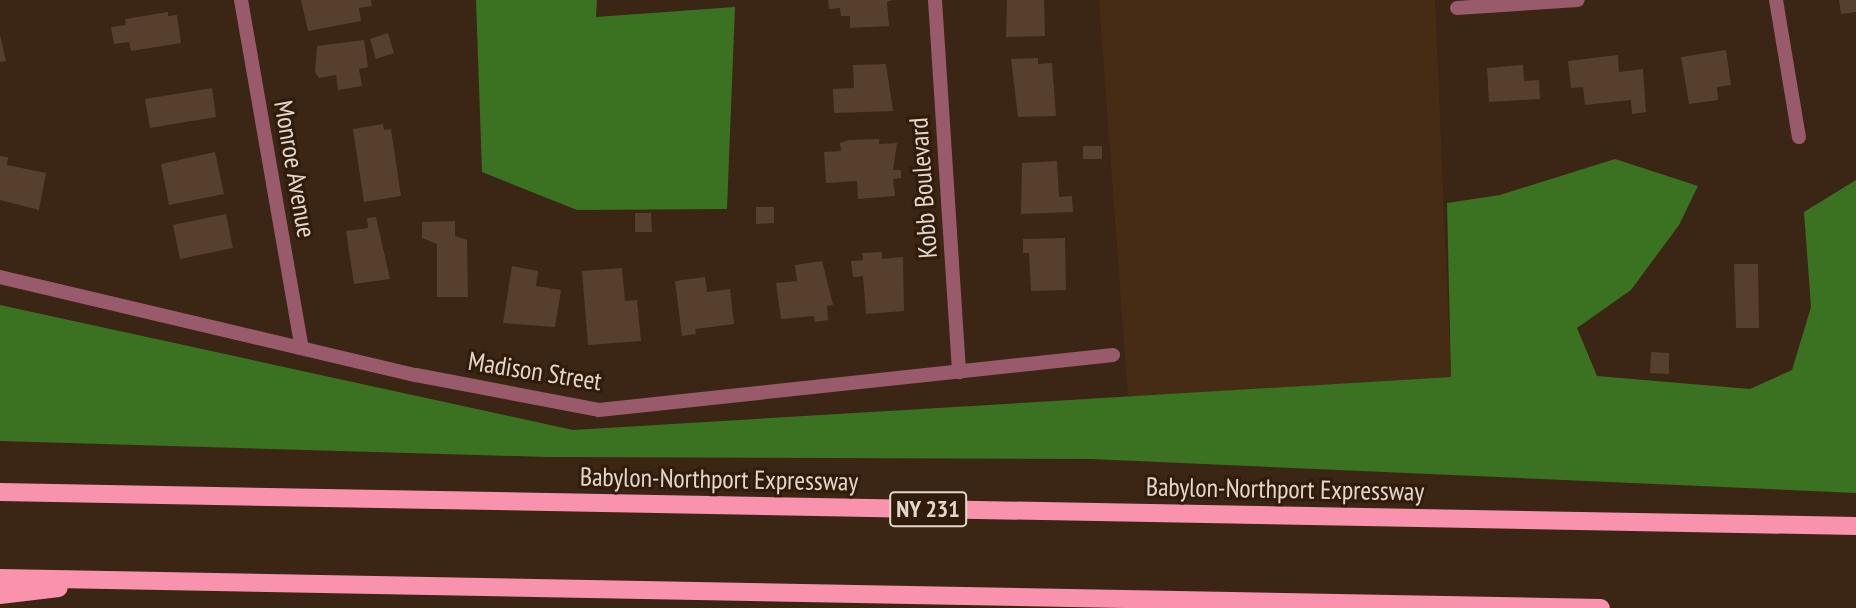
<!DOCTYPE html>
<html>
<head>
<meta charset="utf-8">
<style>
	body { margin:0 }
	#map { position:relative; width:1856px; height:608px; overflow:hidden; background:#3b2514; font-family:"PT Sans Narrow",sans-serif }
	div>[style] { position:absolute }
	.built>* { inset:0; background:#472c15 }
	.forest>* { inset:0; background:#3b7221 }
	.building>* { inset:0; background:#573f2d }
	.minor>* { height:14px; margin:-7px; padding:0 7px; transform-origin:7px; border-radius:7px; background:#995b6b }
	.primary>* { height:18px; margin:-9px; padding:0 9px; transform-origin:9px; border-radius:9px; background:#f892ad }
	span { translate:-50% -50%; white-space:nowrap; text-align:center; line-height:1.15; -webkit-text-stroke:6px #311b0a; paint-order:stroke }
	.shield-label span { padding:2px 5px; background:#311b0a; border:2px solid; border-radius:5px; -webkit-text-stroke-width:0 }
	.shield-label { font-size:24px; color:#e5d6cc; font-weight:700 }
	.street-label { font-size:26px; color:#e5d6cc }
</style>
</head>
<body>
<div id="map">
	<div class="built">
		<i style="clip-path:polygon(1099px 0,1435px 0,1451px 377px,1128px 397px)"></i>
	</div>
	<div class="forest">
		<i style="clip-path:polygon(476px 0,597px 0,596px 17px,735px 7px,727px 209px,577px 210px,482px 172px)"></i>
		<i style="clip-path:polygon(1615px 159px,1698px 186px,1679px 225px,1631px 290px,1577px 328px,1597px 376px,1750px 389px,1792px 370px,1811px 307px,1804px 212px,1856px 180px,1856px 493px,1091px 459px,547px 457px,0 441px,0 305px,573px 430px,1451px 377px,1447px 203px,1500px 195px)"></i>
	</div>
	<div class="building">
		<i style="clip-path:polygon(301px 0,371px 0,372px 6px,359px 8px,361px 21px,308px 31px)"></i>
		<i style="clip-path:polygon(828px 0,893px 0,887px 2px,889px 26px,850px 28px,850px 16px,841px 16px,840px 8px,829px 9px)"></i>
		<i style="clip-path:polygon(1007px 0,1044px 0,1045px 36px,1006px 37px)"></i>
		<i style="clip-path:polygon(1839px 0,1856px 0,1856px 12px,1841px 14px)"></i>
		<i style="clip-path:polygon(168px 12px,168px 16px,177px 15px,181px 43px,131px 51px,129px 42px,114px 44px,111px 27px,126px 25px,125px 19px)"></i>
		<i style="clip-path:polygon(388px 33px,394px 53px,376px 59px,370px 39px)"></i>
		<i style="clip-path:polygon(0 35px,6px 61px,0 62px)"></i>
		<i style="clip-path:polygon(364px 40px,368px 67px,359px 69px,362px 86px,338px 90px,336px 75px,319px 78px,315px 72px,317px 46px)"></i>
		<i style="clip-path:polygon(1726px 50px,1731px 85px,1717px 87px,1718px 100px,1689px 104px,1681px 57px)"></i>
		<i style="clip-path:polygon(1618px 55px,1619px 72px,1643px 69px,1646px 112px,1632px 114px,1631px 100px,1585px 105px,1583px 87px,1571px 88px,1568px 61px)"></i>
		<i style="clip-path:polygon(1038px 58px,1038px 64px,1052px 63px,1056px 116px,1018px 117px,1011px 59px)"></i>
		<i style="clip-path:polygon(886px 64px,893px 111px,834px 113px,833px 89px,854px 88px,853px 65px)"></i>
		<i style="clip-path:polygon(1523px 65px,1524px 81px,1539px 80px,1540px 99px,1489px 102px,1487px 68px)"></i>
		<i style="clip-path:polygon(212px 88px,216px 117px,150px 128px,145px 99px)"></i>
		<i style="clip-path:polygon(383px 124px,384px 130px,391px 129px,401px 196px,364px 202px,353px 129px)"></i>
		<i style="clip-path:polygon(879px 139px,879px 144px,897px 143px,893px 170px,901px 170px,901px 178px,893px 179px,895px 196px,858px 199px,857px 181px,826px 183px,824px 152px,841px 151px,840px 143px,849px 140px)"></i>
		<i style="clip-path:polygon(1083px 146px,1102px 146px,1102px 159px,1083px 159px)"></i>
		<i style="clip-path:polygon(215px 152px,224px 194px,169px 205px,161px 164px)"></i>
		<i style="clip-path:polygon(0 156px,8px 157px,7px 165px,46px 173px,39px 210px,0 200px)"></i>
		<i style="clip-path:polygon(1057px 161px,1059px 197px,1072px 196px,1073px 212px,1021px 214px,1022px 163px)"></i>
		<i style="clip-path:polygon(756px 207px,774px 207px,774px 223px,756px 224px)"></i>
		<i style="clip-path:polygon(635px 213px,651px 213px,652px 232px,635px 232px)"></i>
		<i style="clip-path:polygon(226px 214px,233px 248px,180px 259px,173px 225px)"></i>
		<i style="clip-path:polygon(376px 217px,390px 279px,354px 284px,346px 231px,368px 228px,367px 218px)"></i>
		<i style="clip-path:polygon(455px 221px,455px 236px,467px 240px,468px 297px,437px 297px,437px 244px,422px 238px,422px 222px)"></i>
		<i style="clip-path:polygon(1065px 238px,1066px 290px,1031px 291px,1029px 253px,1023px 253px,1023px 239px)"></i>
		<i style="clip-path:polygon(882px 252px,882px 259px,903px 257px,904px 311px,866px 314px,863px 276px,853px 277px,851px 261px,863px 260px,862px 253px)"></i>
		<i style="clip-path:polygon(822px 261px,833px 305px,827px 306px,828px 320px,815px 322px,814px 316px,781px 319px,776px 283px,797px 281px,795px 265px)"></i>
		<i style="clip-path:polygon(1734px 264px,1758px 264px,1759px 328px,1736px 328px)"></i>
		<i style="clip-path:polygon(512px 266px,538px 271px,536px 286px,561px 290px,555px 327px,503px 323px)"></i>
		<i style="clip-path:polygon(622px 268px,625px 301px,637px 300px,641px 341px,588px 345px,582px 271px)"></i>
		<i style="clip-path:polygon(705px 277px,707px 292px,730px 289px,734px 324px,695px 329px,696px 334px,682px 336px,675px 281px)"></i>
		<i style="clip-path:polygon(1651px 352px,1669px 353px,1669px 374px,1650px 373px)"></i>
	</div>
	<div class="minor">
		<i style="left:241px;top:0;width:350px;rotate:80.1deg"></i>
		<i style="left:935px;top:0;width:373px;rotate:86.3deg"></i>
		<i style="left:1776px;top:0;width:139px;rotate:80.5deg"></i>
		<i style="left:1457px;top:8px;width:121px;rotate:-3.8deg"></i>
		<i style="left:0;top:277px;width:427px;rotate:13.3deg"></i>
		<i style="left:416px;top:375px;width:186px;rotate:10.8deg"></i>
		<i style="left:599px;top:410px;width:517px;rotate:-6.11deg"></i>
	</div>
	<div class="primary">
		<i style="left:0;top:492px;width:1856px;rotate:1.05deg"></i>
		<i style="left:0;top:578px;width:1601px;rotate:1.07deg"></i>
		<i style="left:0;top:595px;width:59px;rotate:-6.8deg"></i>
	</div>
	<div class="shield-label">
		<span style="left:928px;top:509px">NY 231</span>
	</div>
	<div class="street-label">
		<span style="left:295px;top:169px;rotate:80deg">Monroe Avenue</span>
		<span style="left:923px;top:188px;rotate:-94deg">Kobb Boulevard</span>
		<span style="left:535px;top:371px;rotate:9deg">Madison Street</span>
		<span style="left:719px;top:479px;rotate:1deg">Babylon-Northport Expressway</span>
		<span style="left:1285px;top:489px;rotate:1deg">Babylon-Northport Expressway</span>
	</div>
</div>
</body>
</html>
